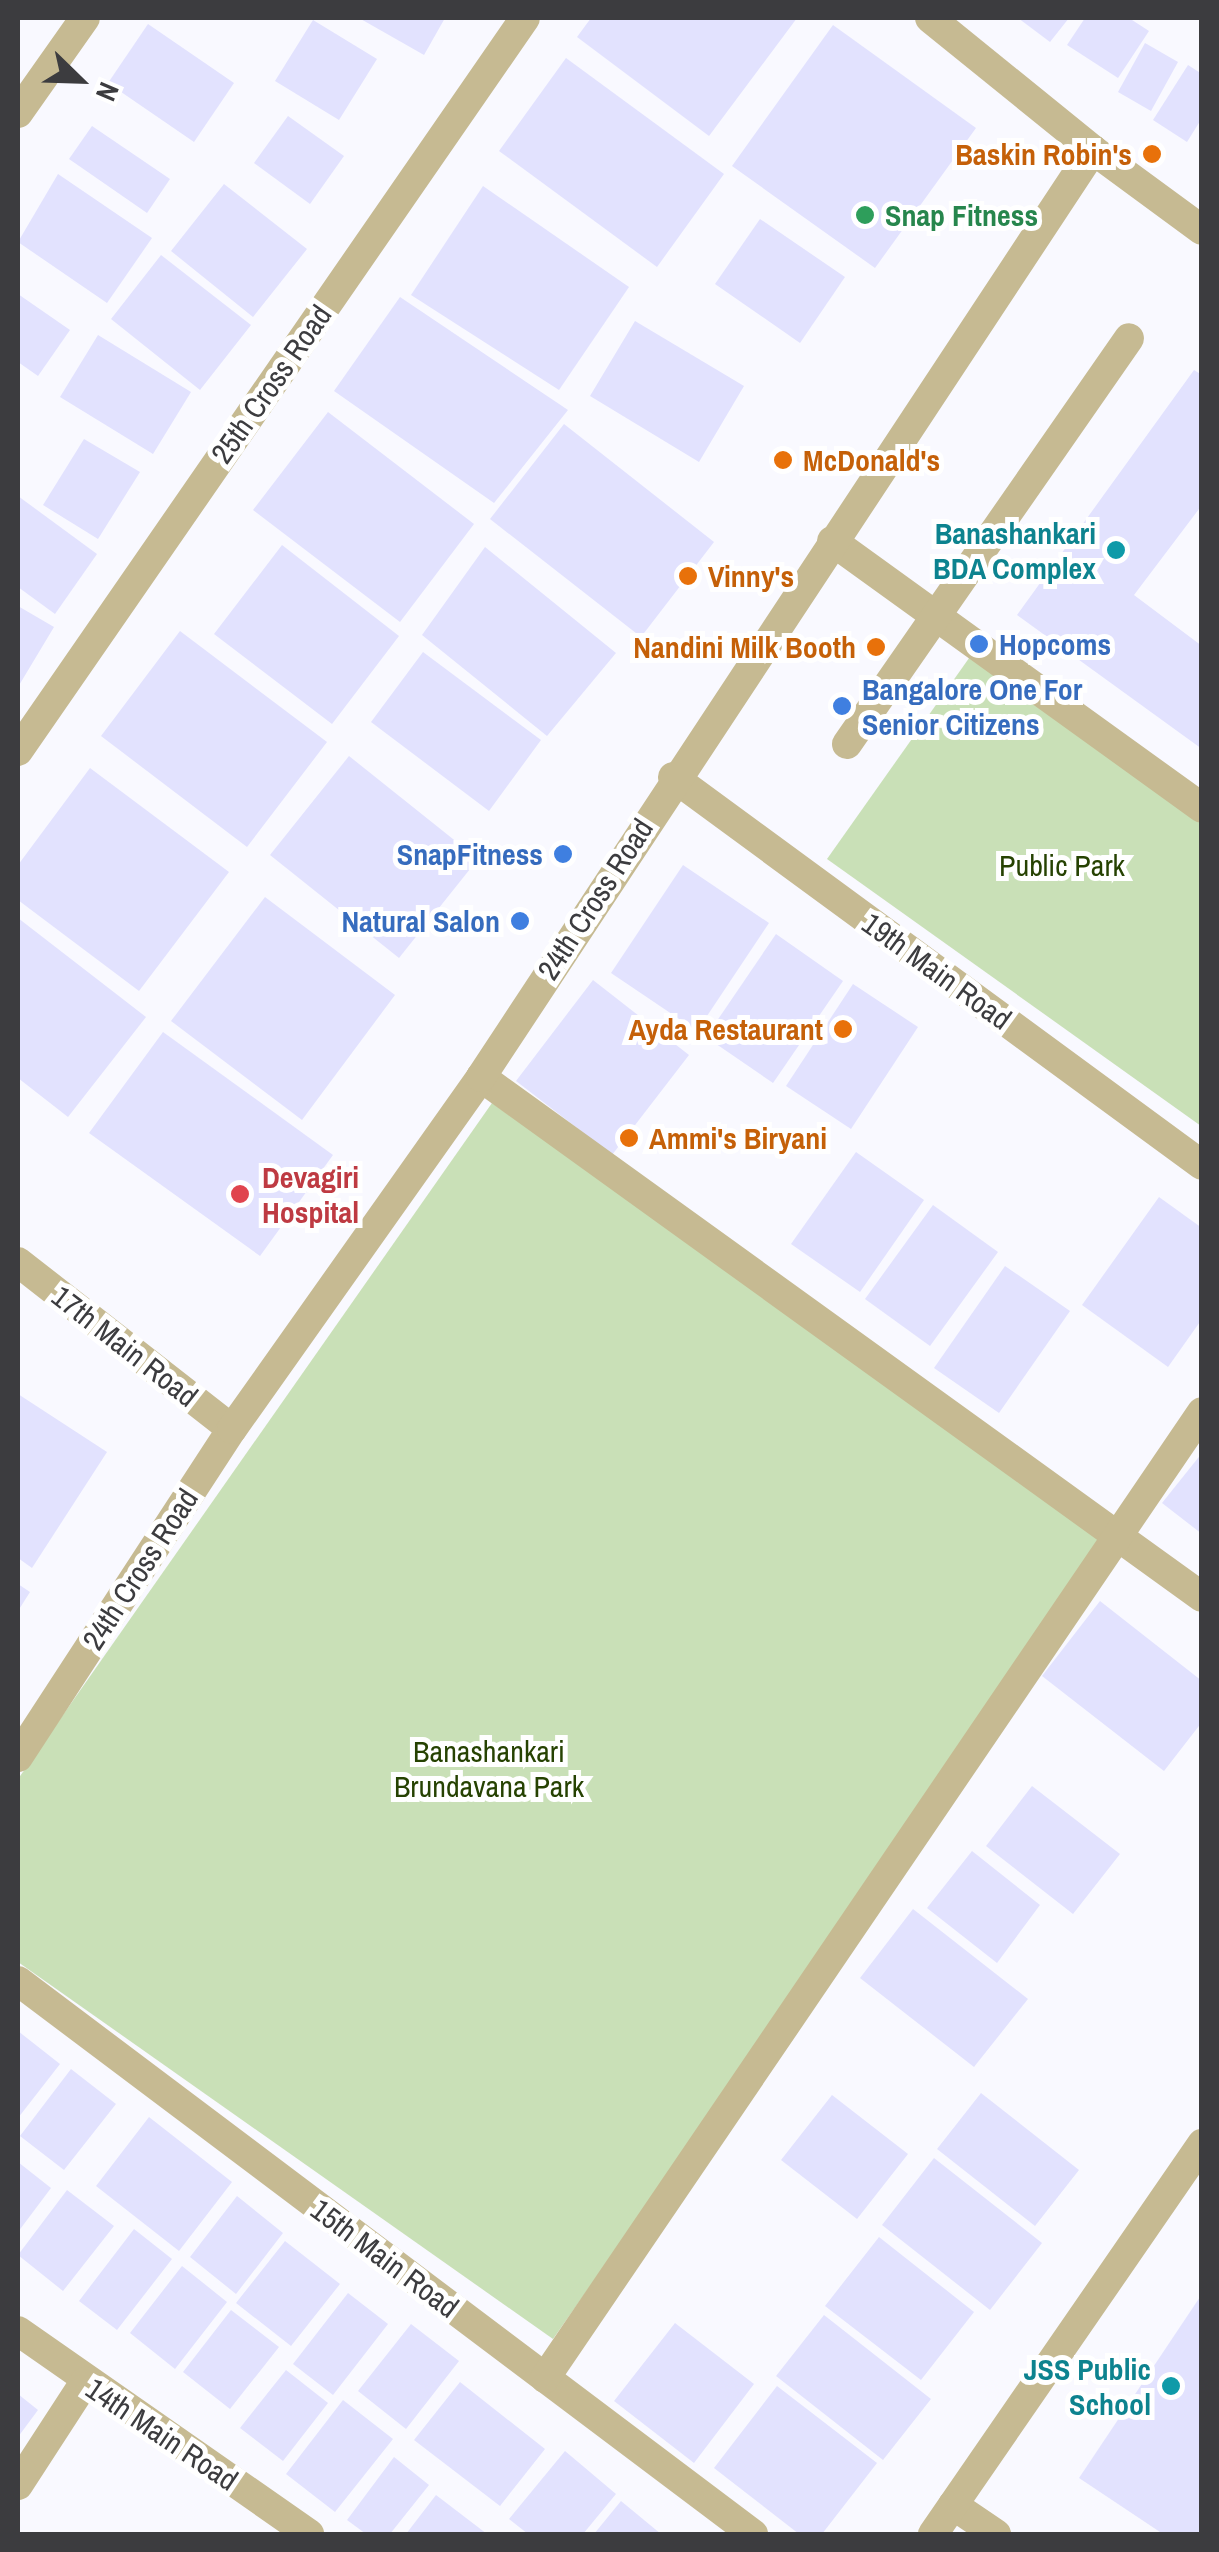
<!DOCTYPE html>
<html>
<head>
<meta charset="utf-8">
<style>
	body { margin:0 }
	#map { position:relative; width:1219px; height:2552px; overflow:hidden; background:#f9f9ff; font-family:"Archivo Narrow",sans-serif }
	div>[style] { position:absolute }
	.green>* { inset:0; background:#c9e0b7 }
	.building>* { inset:0; background:#e2e2fe }
	.minor>* { height:30px; margin:-15px; padding:0 15px; transform-origin:15px; border-radius:15px; background:#c6ba92 }
	.dots>* { width:28px; height:28px; translate:-50% -50%; box-sizing:border-box; border:5px solid #fff; border-radius:50% }
	span { translate:-50% -50%; white-space:nowrap; text-align:center; line-height:1.15; -webkit-text-stroke:10px #fff; paint-order:stroke }
	.food-label { font-size:30px; color:#c56008; font-weight:700 }
	.right { translate:-100% -50%; text-align:right }
	.left { translate:0 -50%; text-align:left }
	.leisure-label { font-size:30px; color:#27864d; font-weight:700 }
	.street-label { font-size:30px; color:#3c3c3f }
	.culture-label { font-size:30px; color:#0d838f; font-weight:700 }
	.shop-label { font-size:30px; color:#366cbe; font-weight:700 }
	.park-label { font-size:30px; color:#264202 }
	.health-label { font-size:30px; color:#be3a42; font-weight:700 }
	.frame { position:absolute; inset:0; border:20px solid #3c3c3f; pointer-events:none }
	.north { position:absolute; left:30px; top:30px; width:100px; height:100px; -webkit-text-stroke:8px #fff; paint-order:stroke; rotate:113deg; font-size:28px; font-weight:700; line-height:40px; text-align:center; color:#3c3c3f }
	.north::after { content:''; display:block; margin:auto; width:35px; height:45px; background:#3c3c3f; clip-path:polygon(50% 0,100% 100%,50% 72%,0 100%) }
</style>
</head>
<body>
<div id="map">
	<div class="green">
		<i style="clip-path:polygon(979px 644px,1201px 803px,1201px 1126px,827px 859px)"></i>
		<i style="clip-path:polygon(492px 1103px,1113px 1540px,553px 2339px,18px 1962px,18px 1779px)"></i>
	</div>
	<div class="building">
		<i style="clip-path:polygon(359px 18px,445px 18px,424px 55px)"></i>
		<i style="clip-path:polygon(591px 18px,797px 18px,709px 136px,577px 37px)"></i>
		<i style="clip-path:polygon(1018px 18px,1069px 18px,1050px 42px)"></i>
		<i style="clip-path:polygon(1085px 18px,1129px 18px,1149px 31px,1118px 78px,1067px 45px)"></i>
		<i style="clip-path:polygon(313px 20px,377px 59px,339px 120px,275px 81px)"></i>
		<i style="clip-path:polygon(148px 24px,234px 83px,194px 142px,108px 83px)"></i>
		<i style="clip-path:polygon(833px 25px,976px 128px,875px 268px,732px 166px)"></i>
		<i style="clip-path:polygon(1145px 43px,1178px 62px,1151px 111px,1118px 92px)"></i>
		<i style="clip-path:polygon(566px 58px,724px 174px,657px 267px,499px 151px)"></i>
		<i style="clip-path:polygon(1188px 65px,1202px 74px,1202px 118px,1187px 142px,1153px 120px)"></i>
		<i style="clip-path:polygon(288px 116px,344px 156px,310px 204px,254px 163px)"></i>
		<i style="clip-path:polygon(92px 126px,170px 179px,147px 213px,69px 159px)"></i>
		<i style="clip-path:polygon(58px 174px,152px 238px,107px 303px,18px 242px)"></i>
		<i style="clip-path:polygon(224px 184px,307px 249px,253px 317px,171px 251px)"></i>
		<i style="clip-path:polygon(483px 186px,629px 287px,559px 390px,411px 295px)"></i>
		<i style="clip-path:polygon(760px 219px,845px 277px,800px 343px,715px 284px)"></i>
		<i style="clip-path:polygon(161px 255px,251px 325px,200px 390px,111px 319px)"></i>
		<i style="clip-path:polygon(18px 294px,70px 330px,38px 376px,18px 362px)"></i>
		<i style="clip-path:polygon(400px 297px,568px 410px,494px 503px,334px 391px)"></i>
		<i style="clip-path:polygon(635px 321px,744px 386px,699px 462px,590px 396px)"></i>
		<i style="clip-path:polygon(98px 335px,191px 392px,153px 454px,60px 397px)"></i>
		<i style="clip-path:polygon(1194px 370px,1202px 375px,1202px 505px,1134px 595px,1202px 646px,1202px 749px,1017px 615px)"></i>
		<i style="clip-path:polygon(328px 412px,474px 524px,400px 622px,253px 510px)"></i>
		<i style="clip-path:polygon(564px 424px,714px 542px,641px 637px,490px 519px)"></i>
		<i style="clip-path:polygon(84px 439px,140px 472px,98px 539px,43px 505px)"></i>
		<i style="clip-path:polygon(18px 496px,97px 554px,55px 614px,18px 587px)"></i>
		<i style="clip-path:polygon(282px 545px,399px 636px,332px 724px,214px 634px)"></i>
		<i style="clip-path:polygon(485px 547px,616px 653px,547px 736px,422px 635px)"></i>
		<i style="clip-path:polygon(18px 606px,54px 627px,18px 687px)"></i>
		<i style="clip-path:polygon(180px 631px,327px 742px,247px 847px,101px 736px)"></i>
		<i style="clip-path:polygon(423px 652px,541px 740px,489px 811px,371px 722px)"></i>
		<i style="clip-path:polygon(349px 756px,478px 859px,399px 958px,270px 855px)"></i>
		<i style="clip-path:polygon(90px 768px,229px 872px,139px 991px,18px 900px,18px 865px)"></i>
		<i style="clip-path:polygon(683px 865px,769px 923px,697px 1031px,611px 973px)"></i>
		<i style="clip-path:polygon(265px 897px,395px 995px,302px 1120px,171px 1021px)"></i>
		<i style="clip-path:polygon(18px 918px,146px 1017px,68px 1117px,18px 1078px)"></i>
		<i style="clip-path:polygon(776px 934px,843px 981px,773px 1083px,706px 1037px)"></i>
		<i style="clip-path:polygon(593px 980px,689px 1055px,612px 1155px,516px 1081px)"></i>
		<i style="clip-path:polygon(853px 984px,918px 1027px,851px 1129px,786px 1086px)"></i>
		<i style="clip-path:polygon(163px 1032px,333px 1155px,260px 1256px,89px 1133px)"></i>
		<i style="clip-path:polygon(856px 1152px,924px 1200px,860px 1292px,791px 1244px)"></i>
		<i style="clip-path:polygon(1159px 1197px,1202px 1228px,1202px 1319px,1168px 1367px,1082px 1305px)"></i>
		<i style="clip-path:polygon(933px 1205px,998px 1252px,930px 1346px,865px 1299px)"></i>
		<i style="clip-path:polygon(1005px 1266px,1070px 1311px,999px 1413px,934px 1368px)"></i>
		<i style="clip-path:polygon(18px 1394px,107px 1452px,32px 1568px,18px 1558px)"></i>
		<i style="clip-path:polygon(1202px 1453px,1202px 1534px,1162px 1503px)"></i>
		<i style="clip-path:polygon(18px 1584px,30px 1592px,18px 1611px)"></i>
		<i style="clip-path:polygon(1100px 1601px,1202px 1681px,1202px 1722px,1164px 1771px,1042px 1676px)"></i>
		<i style="clip-path:polygon(1032px 1786px,1120px 1854px,1073px 1914px,986px 1846px)"></i>
		<i style="clip-path:polygon(972px 1851px,1040px 1905px,997px 1963px,927px 1908px)"></i>
		<i style="clip-path:polygon(913px 1909px,1028px 1999px,974px 2067px,860px 1978px)"></i>
		<i style="clip-path:polygon(18px 2031px,60px 2064px,18px 2118px)"></i>
		<i style="clip-path:polygon(71px 2069px,116px 2104px,64px 2170px,20px 2136px)"></i>
		<i style="clip-path:polygon(981px 2093px,1079px 2170px,1035px 2226px,937px 2149px)"></i>
		<i style="clip-path:polygon(832px 2095px,908px 2154px,857px 2219px,781px 2160px)"></i>
		<i style="clip-path:polygon(149px 2117px,232px 2182px,179px 2251px,96px 2186px)"></i>
		<i style="clip-path:polygon(934px 2158px,1042px 2243px,990px 2310px,882px 2225px)"></i>
		<i style="clip-path:polygon(18px 2162px,51px 2188px,18px 2232px)"></i>
		<i style="clip-path:polygon(67px 2190px,114px 2226px,63px 2291px,18px 2255px)"></i>
		<i style="clip-path:polygon(237px 2196px,283px 2233px,236px 2294px,190px 2257px)"></i>
		<i style="clip-path:polygon(134px 2229px,172px 2259px,117px 2330px,79px 2301px)"></i>
		<i style="clip-path:polygon(879px 2237px,974px 2312px,921px 2380px,825px 2306px)"></i>
		<i style="clip-path:polygon(285px 2241px,340px 2284px,291px 2346px,236px 2303px)"></i>
		<i style="clip-path:polygon(182px 2266px,227px 2302px,175px 2369px,130px 2333px)"></i>
		<i style="clip-path:polygon(348px 2293px,388px 2324px,333px 2395px,293px 2364px)"></i>
		<i style="clip-path:polygon(1202px 2294px,1202px 2534px,1163px 2534px,1079px 2478px)"></i>
		<i style="clip-path:polygon(231px 2310px,279px 2347px,230px 2409px,183px 2372px)"></i>
		<i style="clip-path:polygon(824px 2315px,931px 2399px,883px 2460px,776px 2376px)"></i>
		<i style="clip-path:polygon(675px 2323px,754px 2384px,694px 2463px,614px 2401px)"></i>
		<i style="clip-path:polygon(411px 2324px,459px 2361px,406px 2429px,358px 2391px)"></i>
		<i style="clip-path:polygon(286px 2370px,328px 2403px,283px 2461px,240px 2428px)"></i>
		<i style="clip-path:polygon(460px 2382px,545px 2449px,500px 2506px,414px 2440px)"></i>
		<i style="clip-path:polygon(777px 2386px,877px 2463px,822px 2534px,799px 2534px,714px 2468px)"></i>
		<i style="clip-path:polygon(18px 2394px,38px 2410px,18px 2437px)"></i>
		<i style="clip-path:polygon(343px 2400px,393px 2439px,335px 2512px,286px 2474px)"></i>
		<i style="clip-path:polygon(565px 2451px,616px 2494px,583px 2534px,528px 2534px,509px 2519px)"></i>
		<i style="clip-path:polygon(394px 2457px,429px 2485px,390px 2534px,366px 2534px,347px 2520px)"></i>
		<i style="clip-path:polygon(436px 2495px,487px 2534px,406px 2534px)"></i>
		<i style="clip-path:polygon(621px 2501px,661px 2534px,594px 2534px)"></i>
	</div>
	<div class="minor">
		<i style="left:930px;top:18px;width:210px;rotate:39deg"></i>
		<i style="left:18px;top:113px;width:116px;rotate:-54.8deg"></i>
		<i style="left:832px;top:541px;width:456px;rotate:35.8deg"></i>
		<i style="left:847px;top:744px;width:494px;rotate:-55.2deg"></i>
		<i style="left:18px;top:751px;width:891px;rotate:-55.33deg"></i>
		<i style="left:673px;top:777px;width:656px;rotate:36.26deg"></i>
		<i style="left:481px;top:1077px;width:889px;rotate:35.8deg"></i>
		<i style="left:18px;top:1262px;width:271px;rotate:38deg"></i>
		<i style="left:18px;top:1757px;width:392px;rotate:-56.9deg"></i>
		<i style="left:232px;top:1429px;width:431px;rotate:-54.7deg"></i>
		<i style="left:481px;top:1077px;width:1111px;rotate:-56.57deg"></i>
		<i style="left:1093px;top:150px;width:135px;rotate:36.3deg"></i>
		<i style="left:18px;top:1981px;width:920px;rotate:36.96deg"></i>
		<i style="left:18px;top:2331px;width:355px;rotate:34.9deg"></i>
		<i style="left:545px;top:2378px;width:1168px;rotate:-55.78deg"></i>
		<i style="left:18px;top:2485px;width:123px;rotate:-57deg"></i>
		<i style="left:953px;top:2505px;width:52px;rotate:34deg"></i>
		<i style="left:933px;top:2534px;width:474px;rotate:-55.4deg"></i>
	</div>
	<div class="dots">
		<i style="left:1152px;top:154px;background:#e8710a"></i>
		<i style="left:865px;top:215px;background:#2e9e5b"></i>
		<i style="left:783px;top:460px;background:#e8710a"></i>
		<i style="left:1116px;top:550px;background:#0f9aa8"></i>
		<i style="left:688px;top:576px;background:#e8710a"></i>
		<i style="left:979px;top:644px;background:#3f7fe0"></i>
		<i style="left:876px;top:647px;background:#e8710a"></i>
		<i style="left:842px;top:706px;background:#3f7fe0"></i>
		<i style="left:563px;top:854px;background:#3f7fe0"></i>
		<i style="left:520px;top:921px;background:#3f7fe0"></i>
		<i style="left:843px;top:1029px;background:#e8710a"></i>
		<i style="left:629px;top:1138px;background:#e8710a"></i>
		<i style="left:240px;top:1194px;background:#e0444e"></i>
		<i style="left:1171px;top:2386px;background:#0f9aa8"></i>
	</div>
	<div class="food-label">
		<span class="right" style="left:1132px;top:154px">Baskin Robin's</span>
		<span class="left" style="left:803px;top:460px">McDonald's</span>
		<span class="left" style="left:708px;top:576px">Vinny's</span>
		<span class="right" style="left:856px;top:647px">Nandini Milk Booth</span>
		<span class="right" style="left:823px;top:1029px">Ayda Restaurant</span>
		<span class="left" style="left:649px;top:1138px">Ammi's Biryani</span>
	</div>
	<div class="leisure-label">
		<span class="left" style="left:885px;top:215px">Snap Fitness</span>
	</div>
	<div class="street-label">
		<span style="left:271px;top:384px;rotate:-55deg">25th Cross Road</span>
		<span style="left:595px;top:899px;rotate:-57deg">24th Cross Road</span>
		<span style="left:937px;top:971px;rotate:36deg">19th Main Road</span>
		<span style="left:125px;top:1346px;rotate:38deg">17th Main Road</span>
		<span style="left:140px;top:1569px;rotate:-57deg">24th Cross Road</span>
		<span style="left:385px;top:2258px;rotate:37deg">15th Main Road</span>
		<span style="left:162px;top:2434px;rotate:34deg">14th Main Road</span>
	</div>
	<div class="culture-label">
		<span class="right" style="left:1096px;top:550px">Banashankari<br>BDA Complex</span>
		<span class="right" style="left:1151px;top:2386px">JSS Public<br>School</span>
	</div>
	<div class="shop-label">
		<span class="left" style="left:999px;top:644px">Hopcoms</span>
		<span class="left" style="left:862px;top:706px">Bangalore One For<br>Senior Citizens</span>
		<span class="right" style="left:543px;top:854px">SnapFitness</span>
		<span class="right" style="left:500px;top:921px">Natural Salon</span>
	</div>
	<div class="park-label">
		<span style="left:1062px;top:865px">Public Park</span>
		<span style="left:489px;top:1768px">Banashankari<br>Brundavana Park</span>
	</div>
	<div class="health-label">
		<span class="left" style="left:262px;top:1194px">Devagiri<br>Hospital</span>
	</div>
	<div class="frame"></div>
	<div class="north">N</div>
</div>
</body>
</html>
